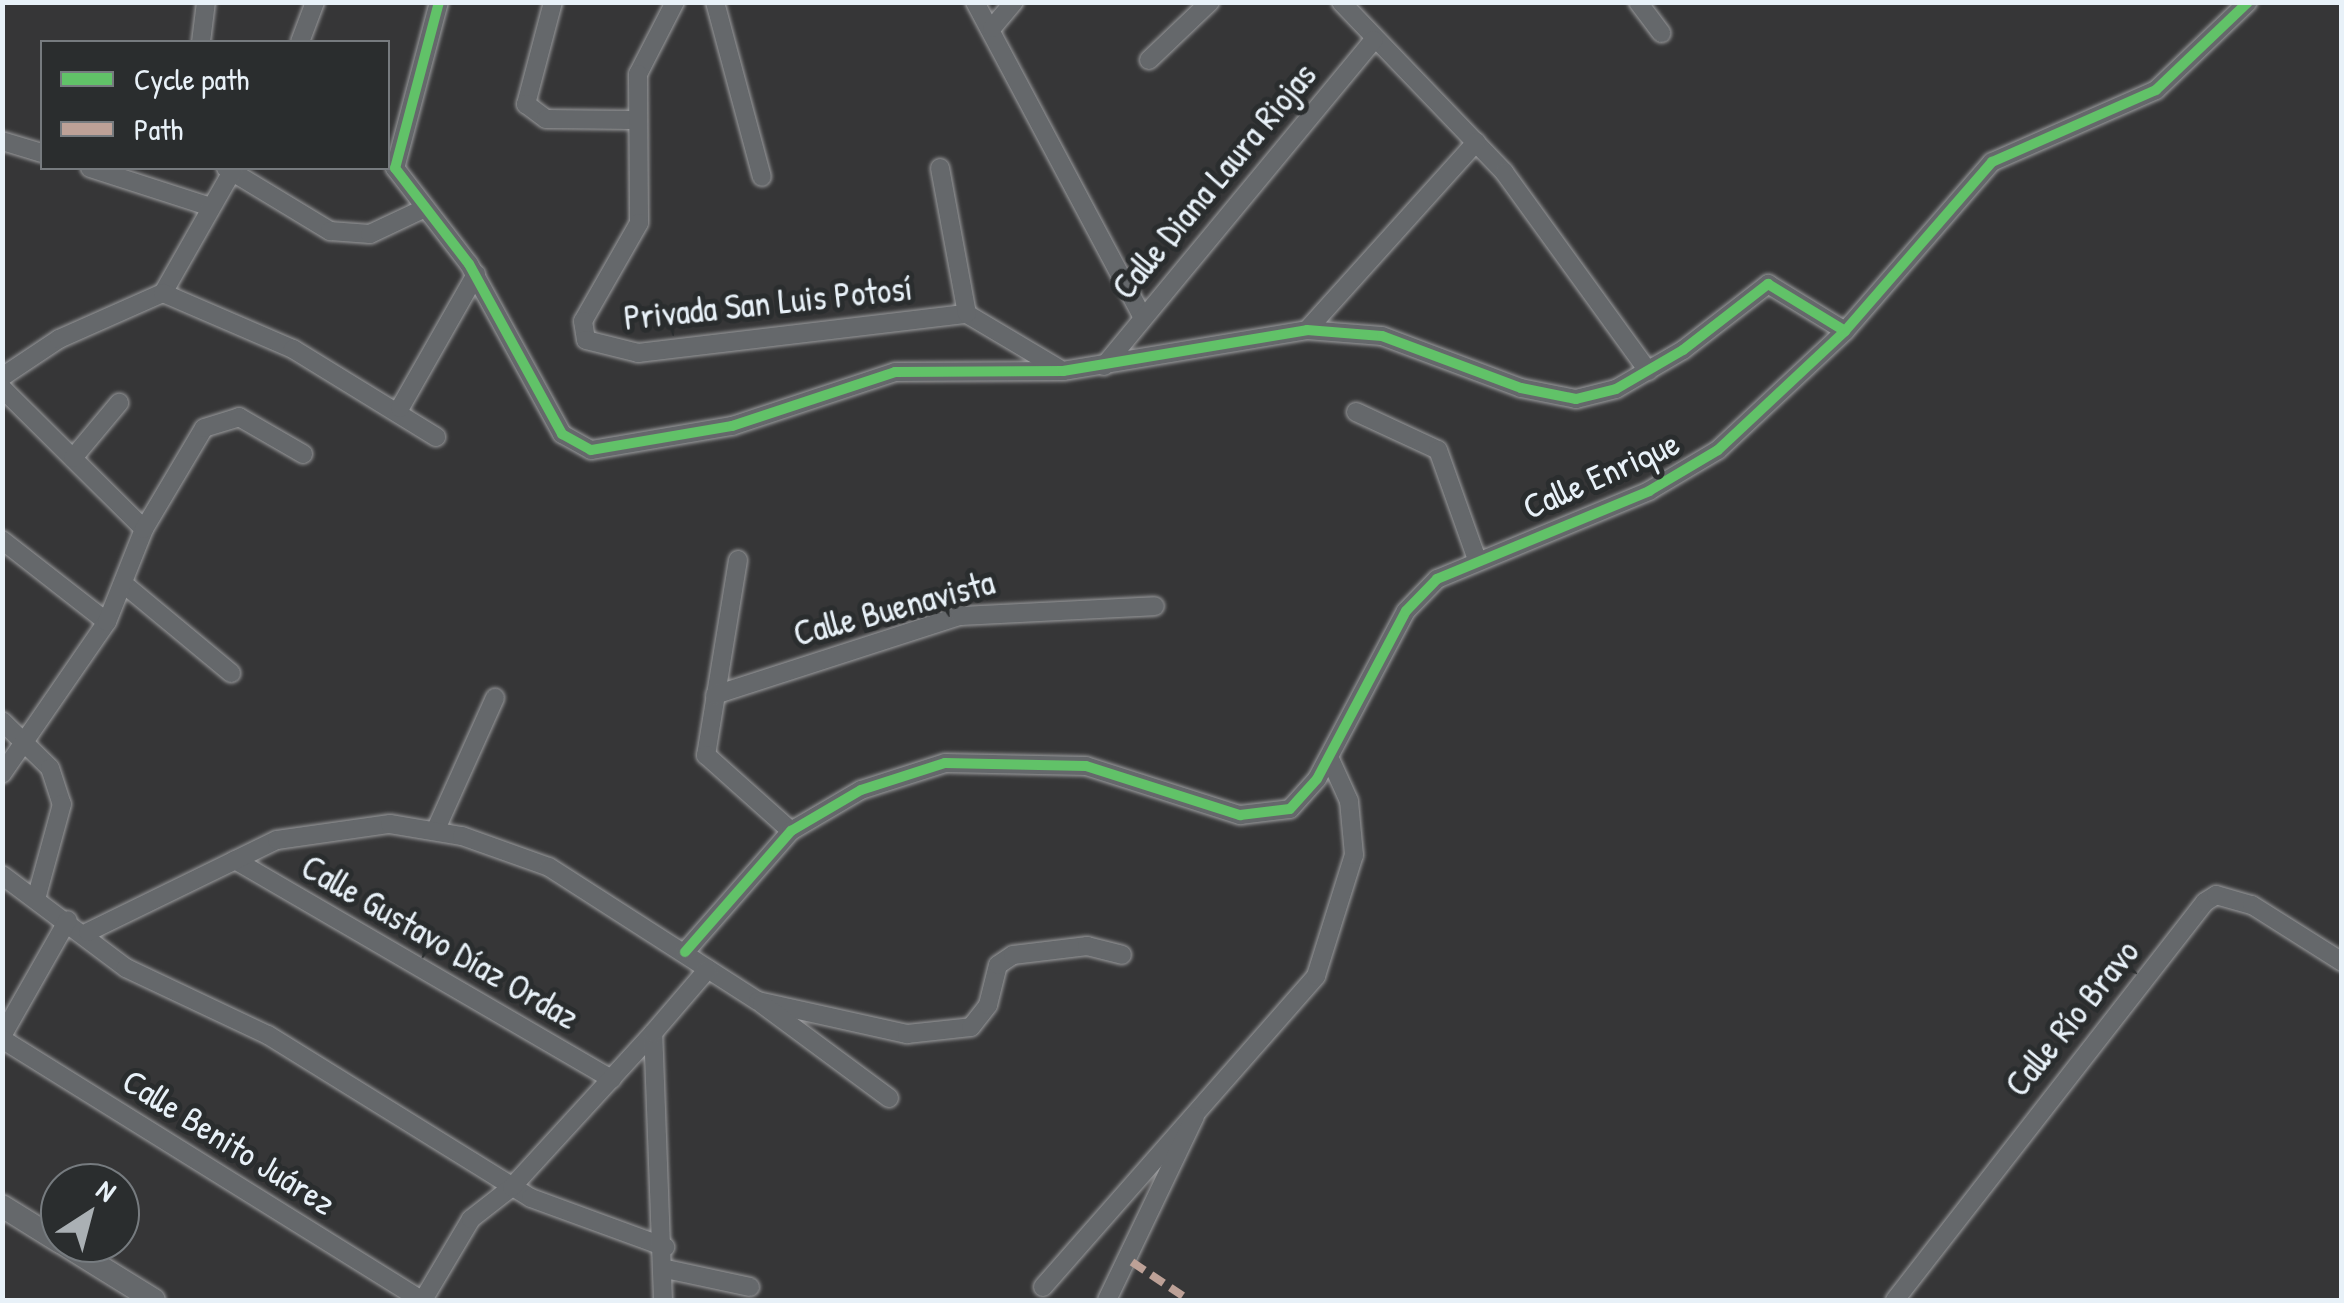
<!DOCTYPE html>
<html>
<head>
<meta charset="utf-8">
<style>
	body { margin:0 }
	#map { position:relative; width:2344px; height:1303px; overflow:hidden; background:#363637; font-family:"Patrick Hand",sans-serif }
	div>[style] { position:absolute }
	.roads { filter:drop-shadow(0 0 2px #9b9c9e) drop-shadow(0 0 2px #9b9c9e) }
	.street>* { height:18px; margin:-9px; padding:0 9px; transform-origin:9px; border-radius:9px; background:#65686b }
	.secondary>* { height:22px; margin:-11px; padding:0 11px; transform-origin:11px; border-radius:11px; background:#65686b }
	.quiet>* { height:8px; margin-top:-4px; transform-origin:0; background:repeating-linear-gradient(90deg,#bda197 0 15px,transparent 0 23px) }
	.cycleway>* { height:10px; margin:-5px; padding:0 5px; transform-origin:5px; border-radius:5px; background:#61c268 }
	span { translate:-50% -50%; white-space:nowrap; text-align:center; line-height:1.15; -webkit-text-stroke:10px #2a2d2e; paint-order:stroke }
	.street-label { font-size:35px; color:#e8f1f8 }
	.frame { position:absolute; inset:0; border:5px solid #e8f1f8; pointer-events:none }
	.legend { position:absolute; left:40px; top:40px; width:350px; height:130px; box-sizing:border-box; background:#2a2d2e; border:2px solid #767b7f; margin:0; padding:12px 18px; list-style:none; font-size:30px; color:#e8f1f8 }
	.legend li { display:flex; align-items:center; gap:20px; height:50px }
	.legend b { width:50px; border:2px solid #767b7f }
	.north { position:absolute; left:40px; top:1163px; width:100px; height:100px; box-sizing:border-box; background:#2a2d2e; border:2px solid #767b7f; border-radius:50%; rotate:36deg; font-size:28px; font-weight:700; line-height:40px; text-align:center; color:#e8f1f8 }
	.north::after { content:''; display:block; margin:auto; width:35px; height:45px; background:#aab0b4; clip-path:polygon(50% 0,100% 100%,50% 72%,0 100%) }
</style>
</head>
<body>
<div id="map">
	<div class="roads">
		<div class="street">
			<i style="left:439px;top:2px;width:172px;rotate:104.8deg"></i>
			<i style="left:395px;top:168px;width:121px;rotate:52.4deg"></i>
			<i style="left:469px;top:264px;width:194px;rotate:61.3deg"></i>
			<i style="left:562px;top:434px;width:33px;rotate:29deg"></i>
			<i style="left:591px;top:450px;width:143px;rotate:-9.7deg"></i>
			<i style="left:732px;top:426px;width:172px;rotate:-18.3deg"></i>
			<i style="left:895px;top:372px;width:168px;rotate:-0.3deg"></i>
			<i style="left:1063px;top:371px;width:247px;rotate:-9.5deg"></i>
			<i style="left:1307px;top:330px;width:75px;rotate:4.6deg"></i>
			<i style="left:1382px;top:336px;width:148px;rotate:20.5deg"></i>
			<i style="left:1521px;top:388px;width:56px;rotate:11.3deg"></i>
			<i style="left:1576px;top:399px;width:41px;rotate:-14deg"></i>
			<i style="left:1616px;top:389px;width:78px;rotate:-30.2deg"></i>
			<i style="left:1683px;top:350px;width:108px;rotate:-37.8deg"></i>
			<i style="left:1768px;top:284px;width:90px;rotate:31.4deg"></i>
			<i style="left:553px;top:2px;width:106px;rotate:104.8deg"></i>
			<i style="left:526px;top:104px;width:25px;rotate:37deg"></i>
			<i style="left:546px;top:119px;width:86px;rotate:0.7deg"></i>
			<i style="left:675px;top:2px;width:81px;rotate:117.2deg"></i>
			<i style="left:638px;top:74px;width:149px;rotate:89.6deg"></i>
			<i style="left:639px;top:223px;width:113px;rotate:119.7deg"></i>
			<i style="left:583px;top:321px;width:19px;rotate:81deg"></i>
			<i style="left:586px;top:340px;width:54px;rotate:14deg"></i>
			<i style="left:638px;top:353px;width:331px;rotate:-6.8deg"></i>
			<i style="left:967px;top:314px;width:106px;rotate:30.7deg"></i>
			<i style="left:715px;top:2px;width:181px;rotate:75deg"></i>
			<i style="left:975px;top:2px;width:356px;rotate:62deg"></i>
			<i style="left:1341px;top:2px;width:236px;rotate:46.2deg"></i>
			<i style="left:1504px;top:172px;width:246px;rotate:54.1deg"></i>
			<i style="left:1638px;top:2px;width:39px;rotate:53deg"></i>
			<i style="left:992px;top:28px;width:34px;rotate:-50deg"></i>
			<i style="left:201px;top:42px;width:40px;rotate:-82.9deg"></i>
			<i style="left:300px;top:42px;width:43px;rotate:-69.4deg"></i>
			<i style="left:1149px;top:60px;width:84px;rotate:-43.6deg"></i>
			<i style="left:2px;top:141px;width:42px;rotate:16.7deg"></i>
			<i style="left:90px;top:168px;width:127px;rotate:17.9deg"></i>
			<i style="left:226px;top:168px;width:122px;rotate:31.2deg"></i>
			<i style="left:330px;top:231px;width:40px;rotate:4.3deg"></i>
			<i style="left:370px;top:234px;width:56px;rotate:-25.2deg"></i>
			<i style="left:940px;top:168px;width:148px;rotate:79.5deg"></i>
			<i style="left:163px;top:293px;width:144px;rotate:-60.4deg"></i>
			<i style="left:1307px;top:330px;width:253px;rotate:-48deg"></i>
			<i style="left:1104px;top:366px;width:423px;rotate:-50.4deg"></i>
			<i style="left:2px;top:377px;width:69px;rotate:-33.7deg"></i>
			<i style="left:59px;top:339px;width:114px;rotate:-23.9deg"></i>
			<i style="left:163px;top:293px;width:142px;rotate:23.3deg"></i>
			<i style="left:293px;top:349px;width:168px;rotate:31.6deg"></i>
			<i style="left:2px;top:388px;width:200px;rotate:44.8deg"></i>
			<i style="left:400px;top:408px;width:154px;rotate:-60.4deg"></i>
			<i style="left:1356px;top:412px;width:90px;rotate:24.9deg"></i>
			<i style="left:1438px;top:450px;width:114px;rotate:70.4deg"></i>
			<i style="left:73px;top:458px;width:72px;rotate:-50.1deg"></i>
			<i style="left:2px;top:540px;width:133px;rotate:38deg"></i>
			<i style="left:738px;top:560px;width:198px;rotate:99.3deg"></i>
			<i style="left:706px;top:755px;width:114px;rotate:41.8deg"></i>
			<i style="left:125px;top:585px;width:138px;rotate:39.7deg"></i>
			<i style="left:715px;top:695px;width:257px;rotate:-17.9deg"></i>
			<i style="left:960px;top:616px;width:195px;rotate:-2.9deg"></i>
			<i style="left:2px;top:721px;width:67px;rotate:44.4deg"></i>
			<i style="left:50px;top:768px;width:38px;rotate:72deg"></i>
			<i style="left:62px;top:804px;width:98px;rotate:105.3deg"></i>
			<i style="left:2px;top:774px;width:185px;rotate:-55.4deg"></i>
			<i style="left:107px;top:622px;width:100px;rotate:-68.3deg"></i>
			<i style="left:144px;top:529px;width:117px;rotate:-59.3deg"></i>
			<i style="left:204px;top:428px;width:37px;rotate:-17deg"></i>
			<i style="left:239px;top:417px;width:74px;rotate:30deg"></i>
			<i style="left:436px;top:829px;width:144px;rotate:-65.8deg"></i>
			<i style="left:235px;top:860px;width:436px;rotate:30.2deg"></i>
			<i style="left:2px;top:875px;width:155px;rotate:36.9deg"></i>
			<i style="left:126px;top:968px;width:157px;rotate:25.3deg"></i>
			<i style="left:268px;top:1035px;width:309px;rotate:31.8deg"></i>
			<i style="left:531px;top:1198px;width:143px;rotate:20.1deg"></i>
			<i style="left:88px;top:932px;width:210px;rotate:-26deg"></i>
			<i style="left:277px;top:840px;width:114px;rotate:-8.1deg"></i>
			<i style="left:390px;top:824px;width:73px;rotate:9.5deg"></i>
			<i style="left:462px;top:836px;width:92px;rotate:19.6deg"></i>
			<i style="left:549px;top:867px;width:248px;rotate:32.7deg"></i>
			<i style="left:758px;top:1001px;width:153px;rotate:12.5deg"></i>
			<i style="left:907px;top:1034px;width:64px;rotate:-6.2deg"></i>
			<i style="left:971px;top:1027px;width:28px;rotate:-52deg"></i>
			<i style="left:988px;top:1005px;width:41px;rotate:-76deg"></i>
			<i style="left:998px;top:965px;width:18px;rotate:-34deg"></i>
			<i style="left:1013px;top:955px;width:75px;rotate:-6.9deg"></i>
			<i style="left:1087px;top:946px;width:36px;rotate:14deg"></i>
			<i style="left:685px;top:952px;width:161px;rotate:-48.8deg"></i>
			<i style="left:791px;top:831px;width:81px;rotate:-30.4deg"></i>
			<i style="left:861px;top:790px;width:88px;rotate:-17.8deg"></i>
			<i style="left:945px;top:763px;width:141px;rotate:1.2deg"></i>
			<i style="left:1086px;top:766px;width:162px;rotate:17.7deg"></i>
			<i style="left:1240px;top:815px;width:50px;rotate:-6.8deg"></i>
			<i style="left:1290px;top:809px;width:40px;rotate:-48deg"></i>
			<i style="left:1317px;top:779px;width:190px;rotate:-62.1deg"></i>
			<i style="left:1406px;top:611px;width:45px;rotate:-45.9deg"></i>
			<i style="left:1437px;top:579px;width:230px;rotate:-22.5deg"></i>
			<i style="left:1649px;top:491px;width:80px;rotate:-30.7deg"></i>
			<i style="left:1718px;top:450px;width:174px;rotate:-43.1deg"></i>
			<i style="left:1845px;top:331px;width:224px;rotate:-49deg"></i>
			<i style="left:1992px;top:162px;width:179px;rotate:-23.7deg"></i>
			<i style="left:2156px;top:90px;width:127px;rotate:-43.7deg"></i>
			<i style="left:762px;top:1004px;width:158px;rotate:36.5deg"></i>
			<i style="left:2px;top:1036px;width:133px;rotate:-60.4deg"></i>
			<i style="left:2px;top:1039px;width:494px;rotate:31.9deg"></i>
			<i style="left:666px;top:1269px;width:86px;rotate:12.1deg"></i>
			<i style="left:1043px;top:1287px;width:414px;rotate:-48.7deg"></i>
			<i style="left:1316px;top:976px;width:127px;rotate:-72.6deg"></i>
			<i style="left:1354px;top:855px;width:54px;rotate:-95.3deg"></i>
			<i style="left:1349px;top:801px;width:48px;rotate:-114.4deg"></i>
			<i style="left:423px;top:1300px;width:94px;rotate:-59.3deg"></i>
			<i style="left:471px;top:1219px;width:52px;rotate:-38deg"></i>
			<i style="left:512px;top:1187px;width:209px;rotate:-47.5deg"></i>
			<i style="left:663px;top:1300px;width:267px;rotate:-92.1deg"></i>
			<i style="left:653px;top:1033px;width:84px;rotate:-49.3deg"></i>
			<i style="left:1107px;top:1300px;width:204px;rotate:-64.4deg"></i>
			<i style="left:1895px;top:1300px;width:504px;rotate:-52.09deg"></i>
			<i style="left:2205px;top:902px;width:13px;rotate:-32deg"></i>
			<i style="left:2216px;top:895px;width:37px;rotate:16deg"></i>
			<i style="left:2252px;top:905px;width:107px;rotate:32.3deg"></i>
		</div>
		<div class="secondary">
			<i style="left:2px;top:1206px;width:68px;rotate:31.8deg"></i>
			<i style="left:62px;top:1243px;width:108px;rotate:31.8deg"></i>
		</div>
	</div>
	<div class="quiet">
		<i style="left:1132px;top:1262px;width:69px;rotate:33.7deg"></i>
	</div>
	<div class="cycleway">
		<i style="left:439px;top:2px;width:172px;rotate:104.8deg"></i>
		<i style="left:395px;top:168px;width:121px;rotate:52.4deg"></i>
		<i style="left:469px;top:264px;width:194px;rotate:61.3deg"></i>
		<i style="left:562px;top:434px;width:33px;rotate:29deg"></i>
		<i style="left:591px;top:450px;width:143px;rotate:-9.7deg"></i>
		<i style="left:732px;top:426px;width:172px;rotate:-18.3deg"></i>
		<i style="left:895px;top:372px;width:168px;rotate:-0.3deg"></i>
		<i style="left:1063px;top:371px;width:247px;rotate:-9.5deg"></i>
		<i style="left:1307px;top:330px;width:75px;rotate:4.6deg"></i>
		<i style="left:1382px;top:336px;width:148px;rotate:20.5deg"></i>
		<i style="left:1521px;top:388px;width:56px;rotate:11.3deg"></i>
		<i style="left:1576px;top:399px;width:41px;rotate:-14deg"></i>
		<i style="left:1616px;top:389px;width:78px;rotate:-30.2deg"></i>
		<i style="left:1683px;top:350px;width:108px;rotate:-37.8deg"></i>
		<i style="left:1768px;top:284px;width:90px;rotate:31.4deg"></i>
		<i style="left:685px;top:952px;width:161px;rotate:-48.8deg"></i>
		<i style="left:791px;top:831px;width:81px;rotate:-30.4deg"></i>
		<i style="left:861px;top:790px;width:88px;rotate:-17.8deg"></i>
		<i style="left:945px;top:763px;width:141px;rotate:1.2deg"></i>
		<i style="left:1086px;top:766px;width:162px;rotate:17.7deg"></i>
		<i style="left:1240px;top:815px;width:50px;rotate:-6.8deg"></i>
		<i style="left:1290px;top:809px;width:40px;rotate:-48deg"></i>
		<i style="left:1317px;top:779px;width:190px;rotate:-62.1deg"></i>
		<i style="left:1406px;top:611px;width:45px;rotate:-45.9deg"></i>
		<i style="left:1437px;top:579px;width:230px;rotate:-22.5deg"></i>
		<i style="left:1649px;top:491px;width:80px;rotate:-30.7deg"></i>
		<i style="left:1718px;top:450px;width:174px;rotate:-43.1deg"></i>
		<i style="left:1845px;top:331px;width:224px;rotate:-49deg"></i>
		<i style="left:1992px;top:162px;width:179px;rotate:-23.7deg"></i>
		<i style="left:2156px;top:90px;width:127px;rotate:-43.7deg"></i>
	</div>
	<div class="street-label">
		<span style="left:1214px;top:181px;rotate:-50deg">Calle Diana Laura Riojas</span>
		<span style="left:768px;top:303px;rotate:-6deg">Privada San Luis Potosí</span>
		<span style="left:1601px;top:475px;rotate:-24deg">Calle Enrique</span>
		<span style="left:894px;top:608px;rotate:-15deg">Calle Buenavista</span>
		<span style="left:440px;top:942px;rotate:30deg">Calle Gustavo Díaz Ordaz</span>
		<span style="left:2072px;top:1018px;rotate:-51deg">Calle Río Bravo</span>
		<span style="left:229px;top:1142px;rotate:32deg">Calle Benito Juárez</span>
	</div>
	<div class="frame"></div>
	<ul class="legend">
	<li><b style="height:12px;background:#61c268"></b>Cycle path</li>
	<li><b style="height:12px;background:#bda197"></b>Path</li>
	</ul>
	<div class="north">N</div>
</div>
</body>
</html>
